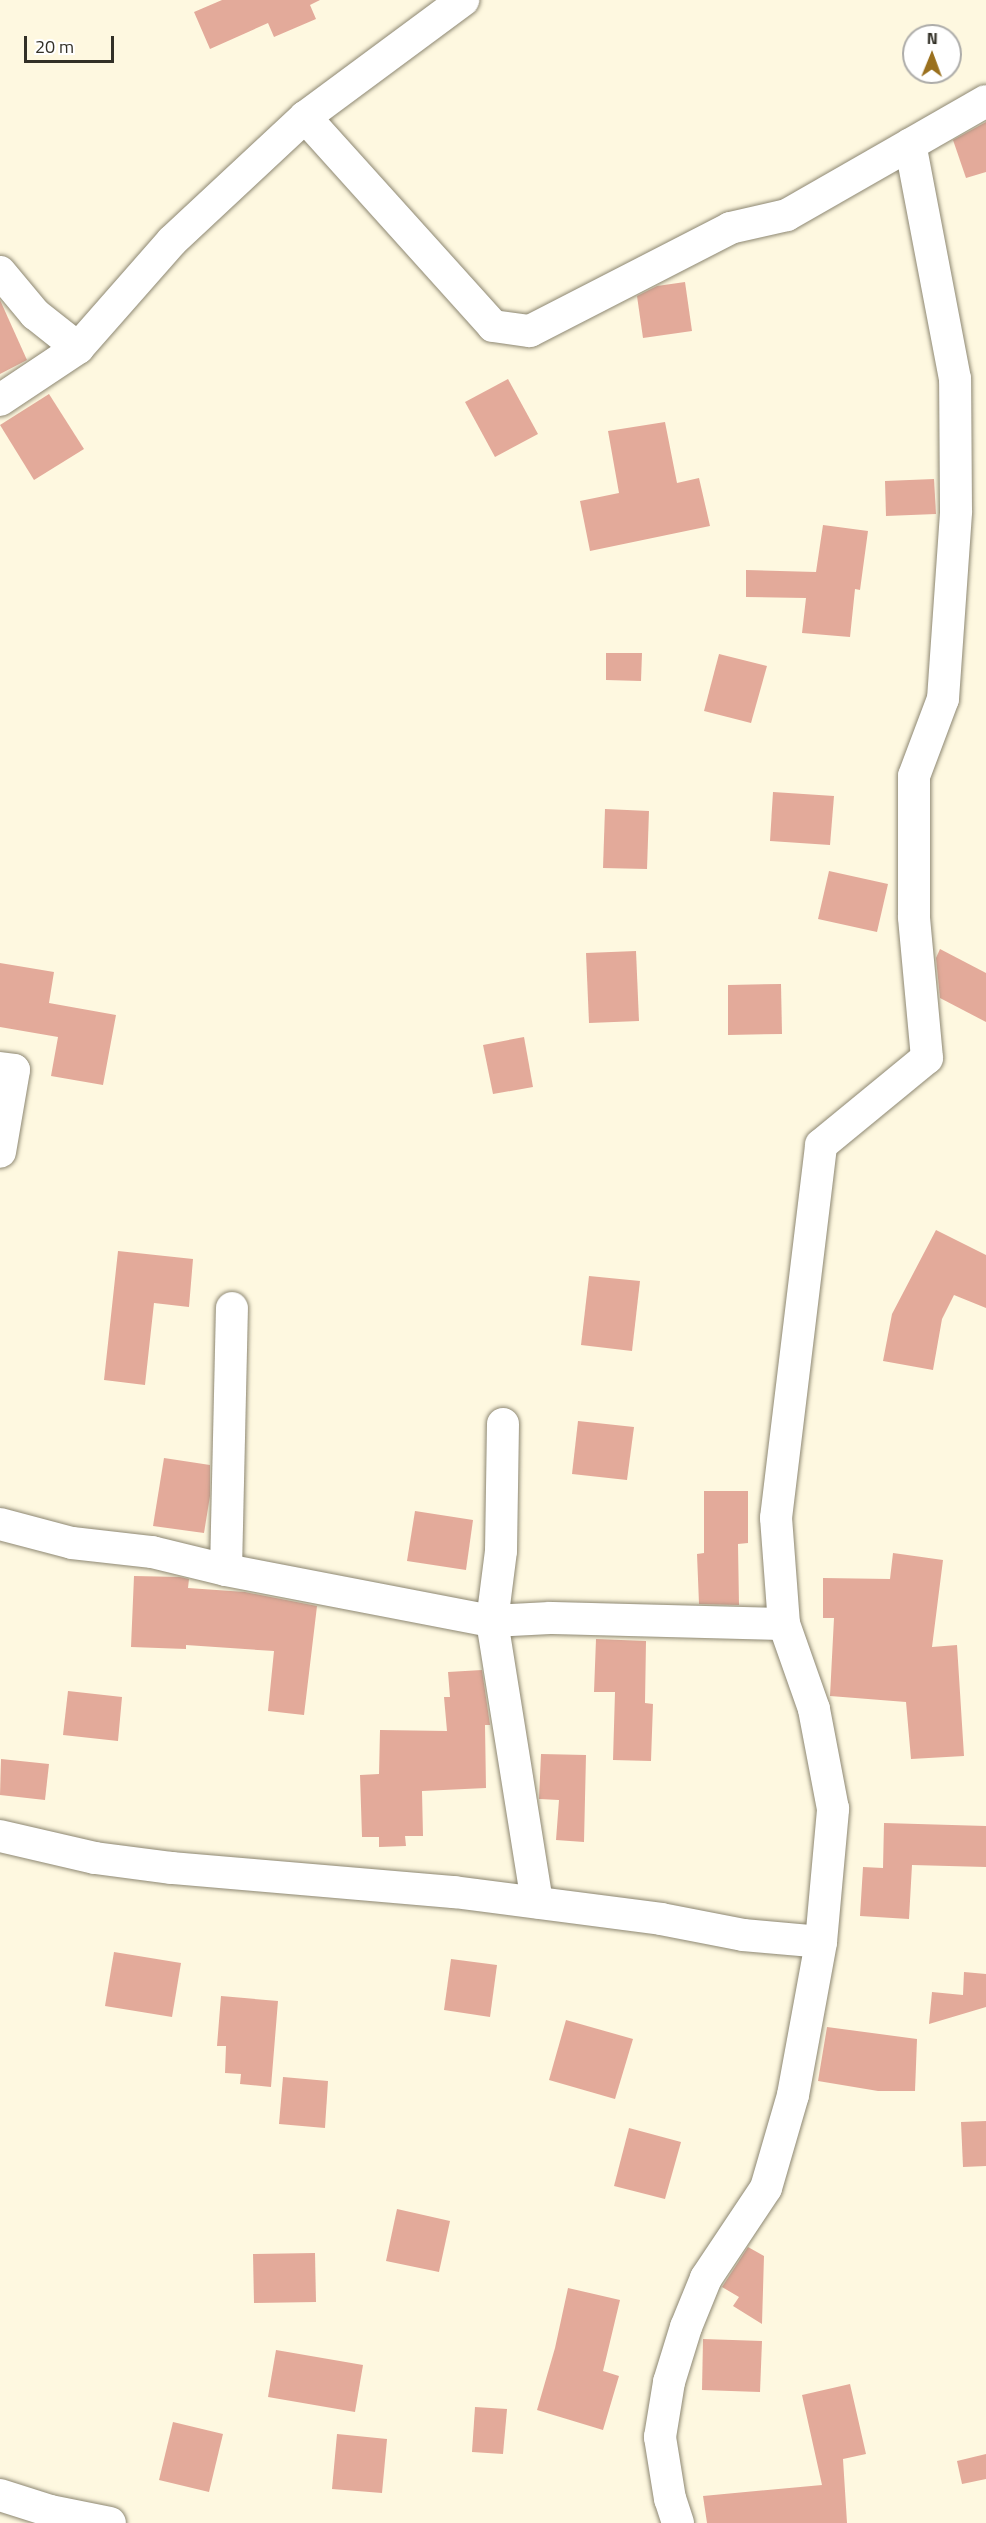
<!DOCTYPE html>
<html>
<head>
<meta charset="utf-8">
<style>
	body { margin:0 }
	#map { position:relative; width:986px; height:2523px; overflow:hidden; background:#fef8e0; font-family:"Titillium Web",sans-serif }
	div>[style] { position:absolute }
	.building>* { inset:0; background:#e3aa9a }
	.roads { filter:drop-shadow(0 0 2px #8d8772) drop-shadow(0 0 2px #8d8772) }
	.street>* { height:32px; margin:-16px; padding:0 16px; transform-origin:16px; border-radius:16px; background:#fff }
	span { translate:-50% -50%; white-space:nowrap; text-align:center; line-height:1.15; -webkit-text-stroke:4.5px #fff; paint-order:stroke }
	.north { position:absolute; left:902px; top:24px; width:60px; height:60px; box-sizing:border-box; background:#fff; border:2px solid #adaca9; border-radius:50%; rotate:1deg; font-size:16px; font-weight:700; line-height:24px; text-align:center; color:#323027 }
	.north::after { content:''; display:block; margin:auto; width:21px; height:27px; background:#9a701e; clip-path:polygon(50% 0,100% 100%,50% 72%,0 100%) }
	.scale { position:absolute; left:24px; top:36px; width:90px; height:27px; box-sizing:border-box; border:3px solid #323027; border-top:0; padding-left:8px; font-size:18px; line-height:21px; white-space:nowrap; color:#323027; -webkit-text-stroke:4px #fff; paint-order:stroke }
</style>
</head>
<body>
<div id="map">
	<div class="building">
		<i style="clip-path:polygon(222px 0,320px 0,310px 5px,316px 19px,274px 37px,268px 23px,210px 49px,194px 12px)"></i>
		<i style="clip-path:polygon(986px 122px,986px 172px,966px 178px,953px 140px)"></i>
		<i style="clip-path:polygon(685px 282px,692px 331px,643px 338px,637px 296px,657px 286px)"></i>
		<i style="clip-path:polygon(0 300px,27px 360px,0 374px)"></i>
		<i style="clip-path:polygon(508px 379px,538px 434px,495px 457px,465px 402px)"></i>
		<i style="clip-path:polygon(49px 394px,84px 449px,34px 480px,0 425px)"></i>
		<i style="clip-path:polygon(665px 422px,677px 483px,699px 478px,710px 526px,590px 551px,580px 501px,619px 493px,608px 431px)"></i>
		<i style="clip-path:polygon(934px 479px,936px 514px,886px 516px,885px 481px)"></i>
		<i style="clip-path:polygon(823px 525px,868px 531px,860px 590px,855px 589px,850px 637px,802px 633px,806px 598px,746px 597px,746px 570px,816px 572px)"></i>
		<i style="clip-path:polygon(606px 653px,642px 653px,641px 681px,606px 680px)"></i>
		<i style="clip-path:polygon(719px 654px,767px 666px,751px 723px,704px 711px)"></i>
		<i style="clip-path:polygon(773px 792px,834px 796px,830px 845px,770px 841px)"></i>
		<i style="clip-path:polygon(605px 809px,649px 811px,647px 869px,603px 868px)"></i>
		<i style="clip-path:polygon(829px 871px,888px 884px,877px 932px,818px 919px)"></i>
		<i style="clip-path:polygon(940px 949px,986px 973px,986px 1022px,940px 998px,936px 958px)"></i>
		<i style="clip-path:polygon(636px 951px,639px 1021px,589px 1023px,586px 953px)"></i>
		<i style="clip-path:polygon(0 963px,54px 972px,49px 1003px,116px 1015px,103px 1085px,51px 1076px,58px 1037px,0 1027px)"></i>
		<i style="clip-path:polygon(781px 984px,782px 1034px,728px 1035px,728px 985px)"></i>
		<i style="clip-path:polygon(524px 1037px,533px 1087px,493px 1094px,483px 1045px)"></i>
		<i style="clip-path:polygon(936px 1230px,986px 1255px,986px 1308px,954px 1295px,942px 1319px,933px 1370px,883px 1361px,892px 1314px)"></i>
		<i style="clip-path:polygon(118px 1251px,193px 1259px,189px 1307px,154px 1303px,145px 1385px,104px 1380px)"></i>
		<i style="clip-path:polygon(589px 1276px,640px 1281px,632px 1351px,581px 1345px)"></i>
		<i style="clip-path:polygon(578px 1421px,634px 1427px,627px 1480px,572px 1474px)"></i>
		<i style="clip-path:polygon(164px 1458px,210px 1465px,210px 1496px,204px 1533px,153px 1526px)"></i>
		<i style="clip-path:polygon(704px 1491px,748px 1491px,748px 1543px,738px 1544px,739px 1605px,699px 1604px,697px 1554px,704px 1553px)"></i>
		<i style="clip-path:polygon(415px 1511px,473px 1520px,466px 1570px,407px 1561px)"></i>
		<i style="clip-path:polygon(893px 1553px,943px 1560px,932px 1647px,957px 1645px,964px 1756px,911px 1759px,906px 1702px,830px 1696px,834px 1618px,823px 1618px,823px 1578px,890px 1579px)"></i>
		<i style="clip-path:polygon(134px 1576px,180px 1577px,189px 1579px,188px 1588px,245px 1592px,317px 1606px,304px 1715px,268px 1711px,274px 1651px,186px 1645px,186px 1649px,131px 1647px)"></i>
		<i style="clip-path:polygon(596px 1639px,646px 1641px,645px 1703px,653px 1704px,651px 1761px,613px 1760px,615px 1692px,594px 1692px)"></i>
		<i style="clip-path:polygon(482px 1670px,490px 1725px,485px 1725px,486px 1788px,422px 1791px,423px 1836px,405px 1836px,406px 1846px,379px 1847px,379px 1837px,362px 1837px,360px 1775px,379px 1774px,380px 1730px,447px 1731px,444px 1697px,450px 1697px,448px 1672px)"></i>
		<i style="clip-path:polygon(68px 1691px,122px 1697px,118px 1741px,63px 1735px)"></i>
		<i style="clip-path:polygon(541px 1754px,586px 1755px,584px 1842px,556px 1840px,559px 1800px,539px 1799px)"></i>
		<i style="clip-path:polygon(1px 1759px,49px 1764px,45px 1800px,0 1795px)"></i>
		<i style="clip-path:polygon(884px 1823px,986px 1826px,986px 1867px,912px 1865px,909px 1919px,860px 1916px,863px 1867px,883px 1868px)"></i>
		<i style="clip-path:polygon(114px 1952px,181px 1963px,172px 2017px,105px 2006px)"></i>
		<i style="clip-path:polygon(451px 1959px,497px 1965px,490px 2017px,444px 2010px)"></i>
		<i style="clip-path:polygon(964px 1972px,986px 1974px,986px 2007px,929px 2024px,932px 1992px,963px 1995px)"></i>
		<i style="clip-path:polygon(221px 1996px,278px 2001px,271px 2087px,240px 2084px,241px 2074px,225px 2073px,226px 2046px,217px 2046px)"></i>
		<i style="clip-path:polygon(566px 2020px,633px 2039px,615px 2099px,549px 2080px)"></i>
		<i style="clip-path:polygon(827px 2027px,917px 2039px,915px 2091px,878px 2091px,818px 2081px)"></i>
		<i style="clip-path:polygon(283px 2077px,328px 2081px,325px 2128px,279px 2124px)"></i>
		<i style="clip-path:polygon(986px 2121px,986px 2166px,963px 2167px,961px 2122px)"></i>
		<i style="clip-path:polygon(629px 2128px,681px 2142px,665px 2199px,614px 2186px)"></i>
		<i style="clip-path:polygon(397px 2209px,450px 2221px,439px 2272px,386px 2261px)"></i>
		<i style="clip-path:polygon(748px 2247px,764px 2256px,762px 2324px,733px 2306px,739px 2297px,722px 2287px)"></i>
		<i style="clip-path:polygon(315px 2253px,316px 2302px,254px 2303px,253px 2254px)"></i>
		<i style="clip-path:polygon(568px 2288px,620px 2300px,603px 2371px,619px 2376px,603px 2430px,537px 2410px,555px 2348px)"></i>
		<i style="clip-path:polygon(703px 2339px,762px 2341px,760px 2392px,702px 2390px)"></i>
		<i style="clip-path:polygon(276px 2350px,363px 2365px,355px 2412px,268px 2397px)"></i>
		<i style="clip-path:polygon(850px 2384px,866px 2454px,843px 2459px,847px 2523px,707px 2523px,703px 2496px,822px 2485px,802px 2395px)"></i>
		<i style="clip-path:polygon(475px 2407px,507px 2409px,503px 2454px,472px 2452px)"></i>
		<i style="clip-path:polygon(173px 2422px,223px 2434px,209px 2492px,159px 2480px)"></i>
		<i style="clip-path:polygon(337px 2434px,387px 2439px,382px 2493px,332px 2489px)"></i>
		<i style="clip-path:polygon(986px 2454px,986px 2479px,962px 2484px,957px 2461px)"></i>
	</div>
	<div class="roads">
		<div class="street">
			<i style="left:305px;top:117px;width:197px;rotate:-36.5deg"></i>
			<i style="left:0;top:272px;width:55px;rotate:50.2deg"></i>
			<i style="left:35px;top:314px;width:55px;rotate:38.3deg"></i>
			<i style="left:0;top:400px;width:94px;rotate:-33.7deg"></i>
			<i style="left:78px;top:348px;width:142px;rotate:-48.7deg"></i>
			<i style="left:172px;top:241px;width:182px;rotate:-43deg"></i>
			<i style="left:305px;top:117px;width:281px;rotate:48deg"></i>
			<i style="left:493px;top:326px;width:37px;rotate:8deg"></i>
			<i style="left:530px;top:331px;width:225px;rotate:-27.2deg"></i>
			<i style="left:730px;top:228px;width:58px;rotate:-12.8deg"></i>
			<i style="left:787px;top:215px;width:229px;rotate:-29.8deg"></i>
			<i style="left:0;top:1068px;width:14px;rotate:8deg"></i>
			<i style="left:14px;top:1070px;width:83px;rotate:99.7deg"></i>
			<i style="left:503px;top:1424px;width:127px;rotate:90.9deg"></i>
			<i style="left:501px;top:1551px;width:71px;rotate:97.3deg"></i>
			<i style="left:492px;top:1621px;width:285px;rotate:80.9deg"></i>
			<i style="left:0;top:1524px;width:74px;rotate:14.8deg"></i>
			<i style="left:72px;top:1543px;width:81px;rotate:6.4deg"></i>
			<i style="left:152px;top:1552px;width:76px;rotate:13.7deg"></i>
			<i style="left:226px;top:1570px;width:271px;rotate:10.9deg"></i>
			<i style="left:492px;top:1621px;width:58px;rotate:-3deg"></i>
			<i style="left:550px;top:1618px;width:234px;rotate:1.5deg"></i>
			<i style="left:226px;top:1570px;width:262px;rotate:-88.7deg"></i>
			<i style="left:0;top:1836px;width:98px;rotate:13deg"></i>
			<i style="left:95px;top:1858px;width:78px;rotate:7.4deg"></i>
			<i style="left:172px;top:1868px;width:283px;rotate:4.9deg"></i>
			<i style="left:454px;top:1892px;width:209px;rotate:7.4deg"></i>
			<i style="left:661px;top:1919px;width:84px;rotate:11deg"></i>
			<i style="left:743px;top:1935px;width:78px;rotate:5.1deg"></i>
			<i style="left:0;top:2495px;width:52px;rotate:17.7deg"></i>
			<i style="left:50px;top:2511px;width:61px;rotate:11.3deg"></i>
			<i style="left:678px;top:2523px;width:25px;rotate:-108deg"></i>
			<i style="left:670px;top:2499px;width:63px;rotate:-99.2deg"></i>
			<i style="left:660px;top:2437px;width:56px;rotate:-80.7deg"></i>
			<i style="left:669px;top:2382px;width:58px;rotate:-72.8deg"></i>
			<i style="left:686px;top:2327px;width:53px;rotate:-67.8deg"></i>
			<i style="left:706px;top:2278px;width:108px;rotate:-56.3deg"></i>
			<i style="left:766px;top:2188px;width:97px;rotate:-73.8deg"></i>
			<i style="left:793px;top:2095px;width:156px;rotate:-79.6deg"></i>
			<i style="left:821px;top:1942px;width:134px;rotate:-84.8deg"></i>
			<i style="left:833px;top:1809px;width:102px;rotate:-100.8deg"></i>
			<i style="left:814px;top:1709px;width:90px;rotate:-109.4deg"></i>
			<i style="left:784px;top:1624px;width:106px;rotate:-94.3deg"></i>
			<i style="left:776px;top:1518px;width:376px;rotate:-83.1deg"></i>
			<i style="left:821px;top:1145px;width:137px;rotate:-39.4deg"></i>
			<i style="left:927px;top:1058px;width:142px;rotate:-95.3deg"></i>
			<i style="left:914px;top:917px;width:141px;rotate:-90deg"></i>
			<i style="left:914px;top:776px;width:82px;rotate:-69.4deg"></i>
			<i style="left:943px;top:699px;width:188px;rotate:-86deg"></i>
			<i style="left:956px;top:511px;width:132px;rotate:-90.4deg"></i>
			<i style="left:955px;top:379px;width:239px;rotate:-100.8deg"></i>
		</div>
	</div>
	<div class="north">N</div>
	<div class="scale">20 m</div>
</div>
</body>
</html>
